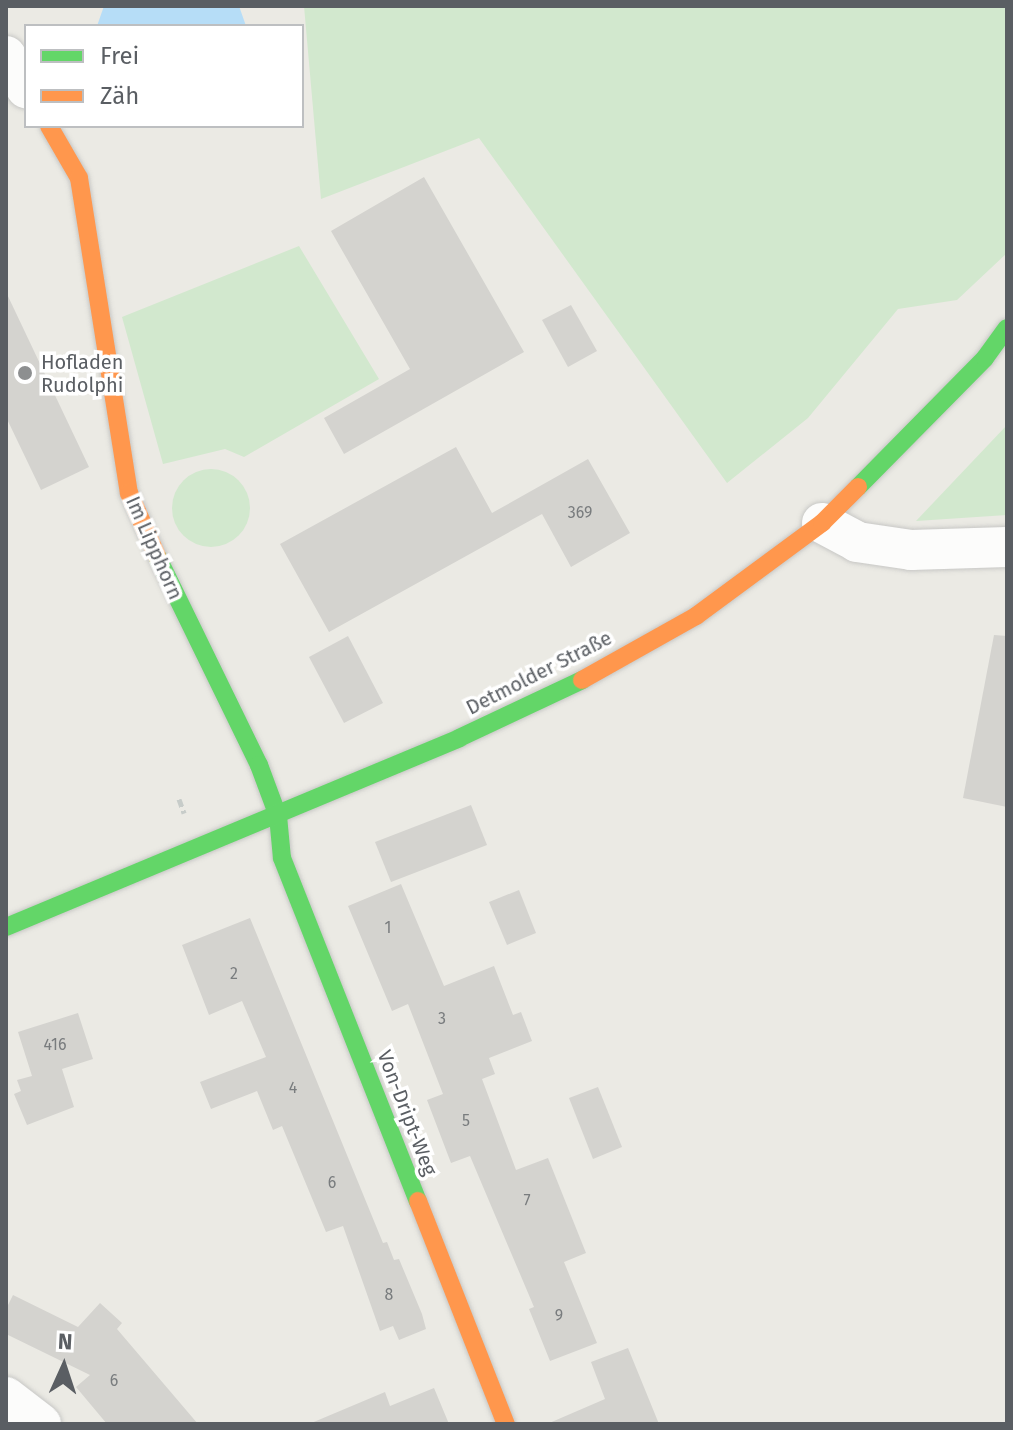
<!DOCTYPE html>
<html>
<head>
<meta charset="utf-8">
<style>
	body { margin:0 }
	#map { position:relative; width:1013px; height:1430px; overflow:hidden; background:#ebeae4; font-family:"Fira Sans",sans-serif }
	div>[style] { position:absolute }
	.green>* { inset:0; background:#d2e8ce }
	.round { border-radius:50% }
	.water>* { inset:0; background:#b6ddf7 }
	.building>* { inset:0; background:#d4d3cf }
	.path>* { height:5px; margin-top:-2.5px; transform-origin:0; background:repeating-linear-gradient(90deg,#c7ccc9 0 8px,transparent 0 12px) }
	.roads { filter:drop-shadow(0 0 2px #c7c7c5) drop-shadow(0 0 2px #c7c7c5) }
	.street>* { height:40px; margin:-20px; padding:0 20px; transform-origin:20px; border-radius:20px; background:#fcfcfb }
	.fast>* { height:18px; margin:-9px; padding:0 9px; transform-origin:9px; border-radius:9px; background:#63d668 }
	.slow>* { height:18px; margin:-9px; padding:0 9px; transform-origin:9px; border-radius:9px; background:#ff974d }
	.dots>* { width:22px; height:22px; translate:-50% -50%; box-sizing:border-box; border:4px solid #fff; border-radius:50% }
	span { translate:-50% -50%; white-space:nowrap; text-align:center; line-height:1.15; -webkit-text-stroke:7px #fff; paint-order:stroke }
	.number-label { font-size:16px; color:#797c7e }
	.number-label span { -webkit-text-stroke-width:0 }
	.poi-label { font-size:20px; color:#5a5e63 }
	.left { translate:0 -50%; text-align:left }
	.street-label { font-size:20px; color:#5a5e63 }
	.frame { position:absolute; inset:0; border:8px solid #5a5e63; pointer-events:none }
	.legend { position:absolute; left:24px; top:24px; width:280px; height:104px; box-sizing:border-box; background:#fff; border:2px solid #bdbfc1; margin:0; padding:10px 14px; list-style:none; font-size:24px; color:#5a5e63 }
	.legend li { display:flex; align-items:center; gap:16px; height:40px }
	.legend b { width:40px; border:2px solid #bdbfc1 }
	.north { position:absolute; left:24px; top:1326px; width:80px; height:80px; -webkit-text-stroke:6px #fff; paint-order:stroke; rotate:3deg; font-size:22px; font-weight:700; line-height:32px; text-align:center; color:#5a5e63 }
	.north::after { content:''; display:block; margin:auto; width:28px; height:36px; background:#5a5e63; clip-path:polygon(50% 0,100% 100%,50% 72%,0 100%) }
</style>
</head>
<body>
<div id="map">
	<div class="green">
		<i style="clip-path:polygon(304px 6px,1007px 6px,1007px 253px,957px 300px,898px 309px,808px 418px,727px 483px,479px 138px,321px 199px)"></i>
		<i style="clip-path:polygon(299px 246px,379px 379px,244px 457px,225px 449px,163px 464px,122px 317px)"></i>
		<i style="clip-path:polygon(1007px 425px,1007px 515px,916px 521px)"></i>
		<i class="round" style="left:172px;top:469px;width:78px;height:78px"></i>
	</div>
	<div class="water">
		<i style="clip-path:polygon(104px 6px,239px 6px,246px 26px,97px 26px)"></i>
	</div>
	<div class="building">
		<i style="clip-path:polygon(424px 177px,524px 352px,344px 454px,324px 418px,410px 369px,331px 231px)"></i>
		<i style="clip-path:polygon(6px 292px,89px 467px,41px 490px,6px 417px)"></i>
		<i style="clip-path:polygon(571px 305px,597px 351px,568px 367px,542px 320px)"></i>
		<i style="clip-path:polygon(456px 447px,492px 513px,588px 459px,630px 533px,571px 567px,542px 514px,329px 632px,280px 544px)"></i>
		<i style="clip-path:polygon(994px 635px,1007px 636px,1007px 807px,963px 798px)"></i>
		<i style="clip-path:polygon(348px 636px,383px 703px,344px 723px,309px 657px)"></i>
		<i style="clip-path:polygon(471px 805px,487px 845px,391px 882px,375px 842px)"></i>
		<i style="clip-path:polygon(401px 884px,444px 986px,494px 966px,513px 1015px,521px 1012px,532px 1041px,489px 1058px,495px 1074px,482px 1079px,516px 1170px,548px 1158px,586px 1253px,564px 1262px,597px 1343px,550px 1361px,529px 1309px,534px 1307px,470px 1156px,451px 1163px,427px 1100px,443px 1094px,408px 1004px,392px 1011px,348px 906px)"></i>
		<i style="clip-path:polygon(519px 890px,536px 933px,507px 945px,489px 902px)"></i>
		<i style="clip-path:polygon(250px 918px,383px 1243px,387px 1242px,394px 1260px,399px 1259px,422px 1314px,426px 1329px,399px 1340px,393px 1326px,380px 1331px,343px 1226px,326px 1232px,282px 1126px,273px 1130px,257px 1091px,211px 1109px,200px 1082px,266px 1057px,242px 1001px,209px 1015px,182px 945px)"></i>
		<i style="clip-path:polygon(78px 1013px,93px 1059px,62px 1069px,74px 1107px,27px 1125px,14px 1094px,21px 1091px,17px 1080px,32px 1076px,18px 1032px)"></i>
		<i style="clip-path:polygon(598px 1087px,622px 1147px,593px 1159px,569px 1098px)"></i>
		<i style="clip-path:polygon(13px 1295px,78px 1327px,100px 1303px,122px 1323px,117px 1329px,198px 1424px,107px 1424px,76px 1387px,90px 1375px,6px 1334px,6px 1309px)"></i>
		<i style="clip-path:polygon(628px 1348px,659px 1424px,547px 1424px,605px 1399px,591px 1362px)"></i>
		<i style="clip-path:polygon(434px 1388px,449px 1424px,309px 1424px,385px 1392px,390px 1406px)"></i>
	</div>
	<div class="path">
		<i style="left:179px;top:799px;width:15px;rotate:70deg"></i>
	</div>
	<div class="roads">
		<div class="street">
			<i style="left:6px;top:56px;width:38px;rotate:58deg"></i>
			<i style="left:822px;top:523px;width:40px;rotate:28deg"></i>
			<i style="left:857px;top:542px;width:55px;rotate:8.4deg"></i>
			<i style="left:911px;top:550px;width:96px;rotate:-1.8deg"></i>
			<i style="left:6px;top:1397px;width:44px;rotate:37.6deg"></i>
		</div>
		<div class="fast">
			<i style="left:858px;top:487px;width:181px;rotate:-45.4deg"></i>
			<i style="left:985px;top:358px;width:37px;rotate:-54deg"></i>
			<i style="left:157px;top:556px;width:233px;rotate:64deg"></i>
			<i style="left:259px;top:765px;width:54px;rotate:69.6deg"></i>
			<i style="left:278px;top:816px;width:42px;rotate:84.6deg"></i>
			<i style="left:282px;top:858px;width:369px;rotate:68.4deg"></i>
			<i style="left:6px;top:927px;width:491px;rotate:-22.6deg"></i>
			<i style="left:459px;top:738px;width:136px;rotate:-25.2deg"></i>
		</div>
		<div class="slow">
			<i style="left:49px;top:126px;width:60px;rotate:60deg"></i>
			<i style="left:79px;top:178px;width:319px;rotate:81deg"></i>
			<i style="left:129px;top:493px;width:69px;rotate:66deg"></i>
			<i style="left:582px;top:680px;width:131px;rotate:-29.3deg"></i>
			<i style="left:696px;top:616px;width:157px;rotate:-36.4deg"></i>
			<i style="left:822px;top:523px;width:51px;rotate:-45deg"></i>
			<i style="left:418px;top:1201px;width:240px;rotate:68.5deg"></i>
		</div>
	</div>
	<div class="dots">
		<i style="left:25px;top:373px;background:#8d8f90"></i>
	</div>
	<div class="number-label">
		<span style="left:580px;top:513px">369</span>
		<span style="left:388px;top:928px">1</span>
		<span style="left:234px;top:974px">2</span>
		<span style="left:442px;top:1019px">3</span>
		<span style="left:55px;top:1045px">416</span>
		<span style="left:293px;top:1088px">4</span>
		<span style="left:466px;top:1121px">5</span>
		<span style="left:332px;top:1183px">6</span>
		<span style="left:527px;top:1201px">7</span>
		<span style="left:389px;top:1295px">8</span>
		<span style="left:559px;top:1316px">9</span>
		<span style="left:114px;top:1381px">6</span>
	</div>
	<div class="poi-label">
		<span class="left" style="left:41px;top:374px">Hofladen<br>Rudolphi</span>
	</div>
	<div class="street-label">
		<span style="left:154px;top:548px;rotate:66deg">Im Lipphorn</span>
		<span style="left:539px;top:673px;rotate:-27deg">Detmolder Straße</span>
		<span style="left:407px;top:1113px;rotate:69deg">Von-Dript-Weg</span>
	</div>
	<div class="frame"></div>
	<ul class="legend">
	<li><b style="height:10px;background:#63d668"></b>Frei</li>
	<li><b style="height:10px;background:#ff974d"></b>Zäh</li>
	</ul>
	<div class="north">N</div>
</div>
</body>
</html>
